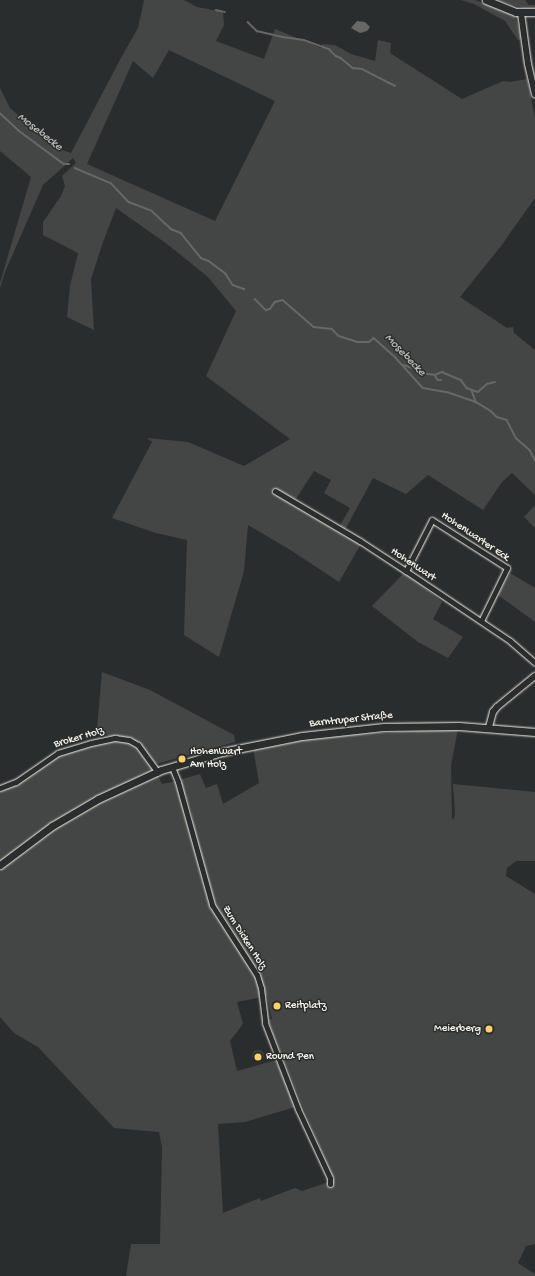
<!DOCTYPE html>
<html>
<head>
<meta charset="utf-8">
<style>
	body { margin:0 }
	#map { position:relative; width:535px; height:1276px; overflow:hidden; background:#2a2d2e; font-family:"Gochi Hand",sans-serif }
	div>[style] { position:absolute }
	.green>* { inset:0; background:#444645 }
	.round { border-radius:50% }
	.water>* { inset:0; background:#676866 }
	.stream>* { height:1.5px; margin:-0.75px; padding:0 0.75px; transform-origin:0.75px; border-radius:0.75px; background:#676866 }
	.roads { filter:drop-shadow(0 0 1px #f4f1e8) drop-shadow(0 0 1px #f4f1e8) }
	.minor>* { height:5px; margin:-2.5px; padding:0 2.5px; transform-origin:2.5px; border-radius:2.5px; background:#2a2d2e }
	.tertiary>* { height:6px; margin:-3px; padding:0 3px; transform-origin:3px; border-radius:3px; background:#2a2d2e }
	.secondary>* { height:7px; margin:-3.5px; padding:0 3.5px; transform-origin:3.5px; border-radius:3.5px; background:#2a2d2e }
	.dots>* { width:11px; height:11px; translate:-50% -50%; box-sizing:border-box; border:2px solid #2a2d2e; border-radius:50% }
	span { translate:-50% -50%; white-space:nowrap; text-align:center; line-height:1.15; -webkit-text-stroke:3px #2a2d2e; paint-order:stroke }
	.street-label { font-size:11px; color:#f4f1e8 }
	.poi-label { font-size:11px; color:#f4f1e8 }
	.left { translate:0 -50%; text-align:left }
	.right { translate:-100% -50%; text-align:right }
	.water-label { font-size:12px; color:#b5b3ae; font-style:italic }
</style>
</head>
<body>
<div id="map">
	<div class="green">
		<i style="clip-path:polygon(evenodd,144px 0,184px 0,197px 7px,223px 12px,224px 25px,216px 41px,264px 59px,275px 29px,321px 48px,322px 44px,335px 45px,351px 54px,375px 61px,378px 40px,391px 43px,390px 53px,462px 99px,503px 81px,510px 82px,527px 79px,535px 118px,535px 198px,501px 246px,460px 297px,507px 328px,513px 327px,514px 333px,535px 350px,535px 495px,512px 473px,502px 482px,483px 510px,428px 475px,406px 494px,373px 478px,345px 530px,339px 527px,350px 508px,324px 493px,331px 480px,314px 471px,294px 502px,361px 544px,339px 582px,292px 551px,248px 525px,244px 571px,219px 657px,184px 635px,187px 540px,156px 533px,112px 518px,152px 442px,147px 438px,188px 442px,244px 466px,290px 439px,206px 376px,236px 311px,208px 277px,167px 244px,116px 208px,103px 242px,91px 279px,94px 330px,67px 317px,70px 286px,78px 253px,43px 235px,43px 222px,61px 196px,65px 186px,62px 176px,76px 163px,73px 158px,43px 185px,5px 272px,0 288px,0 283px,31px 177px,0 151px,0 88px,10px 108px,56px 148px,71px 153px,122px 56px,138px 28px,144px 0,169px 50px,275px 101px,215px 221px,87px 164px,133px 61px,153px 78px,169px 50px)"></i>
		<i style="clip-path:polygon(461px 0,475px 0,515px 16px,522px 39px,518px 40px,505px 21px,474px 4px)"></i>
		<i style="clip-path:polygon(497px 0,525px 0,529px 5px,535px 5px,535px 8px,523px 8px)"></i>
		<i style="clip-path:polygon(535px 505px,535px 528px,524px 517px)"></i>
		<i style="clip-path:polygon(405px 572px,442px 602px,433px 619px,463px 637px,448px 658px,418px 642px,372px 606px)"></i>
		<i style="clip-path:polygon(510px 573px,535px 588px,535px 622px,498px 595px)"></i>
		<i style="clip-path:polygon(102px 672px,150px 690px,234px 735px,235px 742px,156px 764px,140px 745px,113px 738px,97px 729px)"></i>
		<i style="clip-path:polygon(evenodd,458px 729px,451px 765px,452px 818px,454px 819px,455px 814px,453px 784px,535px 792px,535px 861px,516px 861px,507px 868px,506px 876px,535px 894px,535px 1244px,526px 1246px,518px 1263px,535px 1274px,535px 1276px,126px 1276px,131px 1244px,160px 1244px,162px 1147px,159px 1132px,114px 1128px,38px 1047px,14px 1033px,0 1017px,0 789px,50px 758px,83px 746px,115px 740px,125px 740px,135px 744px,154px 768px,162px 784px,178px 781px,191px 823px,193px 821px,191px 810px,179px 780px,200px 774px,206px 788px,217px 784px,223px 804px,259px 783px,253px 747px,340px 735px,458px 729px,267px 996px,272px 1019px,268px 1020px,302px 1105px,334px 1179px,323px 1184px,302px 1191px,295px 1188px,261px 1201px,260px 1198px,223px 1213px,218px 1124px,245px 1122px,295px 1107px,276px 1060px,237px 1071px,230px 1041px,243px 1024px,237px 1002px,267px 996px)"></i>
		<i class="round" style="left:252px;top:1050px;width:12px;height:12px"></i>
	</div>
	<div class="water">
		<i style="clip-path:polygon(357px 21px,365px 22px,370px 27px,367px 31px,360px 33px,351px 28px)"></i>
	</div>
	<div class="stream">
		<i style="left:216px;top:10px;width:9px;rotate:13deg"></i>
		<i style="left:248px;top:22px;width:13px;rotate:45deg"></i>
		<i style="left:257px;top:31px;width:27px;rotate:13deg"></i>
		<i style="left:283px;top:37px;width:21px;rotate:8deg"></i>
		<i style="left:304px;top:40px;width:27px;rotate:20deg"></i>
		<i style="left:329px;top:49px;width:10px;rotate:45deg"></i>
		<i style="left:336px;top:56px;width:5px;rotate:22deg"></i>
		<i style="left:341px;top:58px;width:16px;rotate:40deg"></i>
		<i style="left:353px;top:68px;width:9px;rotate:6deg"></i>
		<i style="left:362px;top:69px;width:37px;rotate:27deg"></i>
		<i style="left:0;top:113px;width:25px;rotate:43deg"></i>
		<i style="left:18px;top:130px;width:57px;rotate:36.5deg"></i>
		<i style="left:64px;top:164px;width:5px"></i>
		<i style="left:75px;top:168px;width:39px;rotate:23deg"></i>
		<i style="left:111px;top:183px;width:26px;rotate:47deg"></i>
		<i style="left:129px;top:202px;width:25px;rotate:21deg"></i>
		<i style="left:152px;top:211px;width:26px;rotate:43deg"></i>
		<i style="left:171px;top:229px;width:11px;rotate:22deg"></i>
		<i style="left:181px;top:233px;width:32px;rotate:51deg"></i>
		<i style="left:201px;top:258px;width:9px;rotate:21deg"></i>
		<i style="left:209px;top:261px;width:21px;rotate:37deg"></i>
		<i style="left:226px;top:274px;width:13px;rotate:58deg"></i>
		<i style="left:233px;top:285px;width:12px;rotate:20deg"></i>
		<i style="left:255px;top:299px;width:16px;rotate:45deg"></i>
		<i style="left:266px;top:310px;width:4px;rotate:-14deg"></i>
		<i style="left:270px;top:309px;width:9px;rotate:-54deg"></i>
		<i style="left:275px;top:302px;width:8px;rotate:-14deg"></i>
		<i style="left:283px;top:300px;width:41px;rotate:41.1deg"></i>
		<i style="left:314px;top:327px;width:18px;rotate:6deg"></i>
		<i style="left:332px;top:329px;width:10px;rotate:45deg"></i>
		<i style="left:339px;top:336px;width:20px;rotate:18deg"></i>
		<i style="left:358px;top:342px;width:11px"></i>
		<i style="left:369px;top:342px;width:6px;rotate:-39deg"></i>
		<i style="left:374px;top:338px;width:30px;rotate:42deg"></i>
		<i style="left:396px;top:358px;width:40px;rotate:48deg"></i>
		<i style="left:423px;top:388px;width:27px;rotate:10deg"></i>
		<i style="left:450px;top:393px;width:28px;rotate:19deg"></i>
		<i style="left:476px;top:402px;width:17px;rotate:31deg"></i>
		<i style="left:491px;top:411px;width:8px;rotate:45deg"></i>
		<i style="left:497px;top:417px;width:10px;rotate:17deg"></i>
		<i style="left:507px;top:420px;width:20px;rotate:63deg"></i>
		<i style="left:516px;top:438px;width:18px;rotate:41deg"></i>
		<i style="left:530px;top:450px;width:11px;rotate:63deg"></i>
		<i style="left:404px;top:365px;width:15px;rotate:20deg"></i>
		<i style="left:418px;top:370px;width:4px;rotate:45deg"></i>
		<i style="left:421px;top:373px;width:14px;rotate:8deg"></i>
		<i style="left:435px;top:375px;width:8px;rotate:-23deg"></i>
		<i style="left:442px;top:372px;width:21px;rotate:23deg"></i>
		<i style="left:461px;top:380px;width:10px;rotate:53deg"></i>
		<i style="left:467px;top:388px;width:5px;rotate:22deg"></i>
		<i style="left:472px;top:390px;width:13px;rotate:72deg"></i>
		<i style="left:435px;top:375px;width:6px;rotate:59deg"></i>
		<i style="left:438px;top:380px;width:3px"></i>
		<i style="left:472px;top:390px;width:6px;rotate:18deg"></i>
		<i style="left:478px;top:392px;width:12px;rotate:-42deg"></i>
		<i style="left:487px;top:384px;width:8px;rotate:-14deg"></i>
	</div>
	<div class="roads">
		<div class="minor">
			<i style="left:275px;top:491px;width:99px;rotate:30.5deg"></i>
			<i style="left:360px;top:541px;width:55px;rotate:33.1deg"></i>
			<i style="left:406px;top:571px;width:125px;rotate:33.9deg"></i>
			<i style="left:510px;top:641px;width:33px;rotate:41deg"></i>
			<i style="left:406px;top:571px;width:57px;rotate:-63deg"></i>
			<i style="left:432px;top:520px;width:89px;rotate:32.6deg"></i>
			<i style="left:507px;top:568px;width:59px;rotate:116.1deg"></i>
			<i style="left:172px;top:767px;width:16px;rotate:68deg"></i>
			<i style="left:178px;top:782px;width:128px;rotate:74.5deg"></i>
			<i style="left:212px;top:905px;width:83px;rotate:57.3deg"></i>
			<i style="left:257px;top:975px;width:14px;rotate:73deg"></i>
			<i style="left:261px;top:988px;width:35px;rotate:83deg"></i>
			<i style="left:265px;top:1023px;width:92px;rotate:69deg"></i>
			<i style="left:298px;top:1109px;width:76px;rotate:65.1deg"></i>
			<i style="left:330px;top:1178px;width:6px;rotate:90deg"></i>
			<i style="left:0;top:788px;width:17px;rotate:-21deg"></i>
			<i style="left:16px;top:782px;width:51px;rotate:-34.6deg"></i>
			<i style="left:58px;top:753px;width:34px;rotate:-17deg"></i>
			<i style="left:91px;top:743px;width:25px;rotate:-12deg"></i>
			<i style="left:115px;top:738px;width:14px;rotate:8deg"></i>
			<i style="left:129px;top:740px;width:10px;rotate:29deg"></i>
			<i style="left:138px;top:745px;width:34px;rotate:54deg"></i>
		</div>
		<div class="tertiary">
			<i style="left:521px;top:13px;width:51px;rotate:82.2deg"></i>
			<i style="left:528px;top:64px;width:31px;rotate:77deg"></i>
			<i style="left:489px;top:727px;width:16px;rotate:-75deg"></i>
			<i style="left:493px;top:712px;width:6px;rotate:-51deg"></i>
			<i style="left:497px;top:707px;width:49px;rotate:-39.2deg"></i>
		</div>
		<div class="secondary">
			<i style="left:486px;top:0;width:32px;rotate:22deg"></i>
			<i style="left:516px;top:12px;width:19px"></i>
			<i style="left:0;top:865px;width:65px;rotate:-36.9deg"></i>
			<i style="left:52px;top:826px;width:53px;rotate:-30.4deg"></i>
			<i style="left:98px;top:799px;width:69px;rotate:-24.7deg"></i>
			<i style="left:161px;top:770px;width:64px;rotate:-16.4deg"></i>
			<i style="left:222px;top:752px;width:82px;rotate:-11.3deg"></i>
			<i style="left:302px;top:736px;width:82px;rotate:-6.3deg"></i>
			<i style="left:384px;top:727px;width:75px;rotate:-0.8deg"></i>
			<i style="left:459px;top:726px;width:76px;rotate:4.5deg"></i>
		</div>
	</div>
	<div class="dots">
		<i style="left:182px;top:759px;background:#ffd166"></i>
		<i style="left:277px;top:1006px;background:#ffd166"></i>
		<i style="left:489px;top:1029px;background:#ffd166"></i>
		<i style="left:258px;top:1057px;background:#ffd166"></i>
	</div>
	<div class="street-label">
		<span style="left:475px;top:537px;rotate:34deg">Hohenwarter Eck</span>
		<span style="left:413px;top:565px;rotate:34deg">Hohenwart</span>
		<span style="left:351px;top:720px;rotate:-6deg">Barntruper Straße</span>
		<span style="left:79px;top:738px;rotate:-16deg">Broker Holz</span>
		<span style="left:244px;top:938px;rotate:58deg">Zum Dicken Holz</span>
	</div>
	<div class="poi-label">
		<span class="left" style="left:190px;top:759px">Hohenwart<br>Am Holz</span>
		<span class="left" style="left:285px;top:1006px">Reitplatz</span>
		<span class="right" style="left:481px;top:1029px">Meierberg</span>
		<span class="left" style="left:266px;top:1057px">Round Pen</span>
	</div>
	<div class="water-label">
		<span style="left:39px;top:133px;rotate:38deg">Mosebecke</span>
		<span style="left:404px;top:356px;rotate:46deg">Mosebecke</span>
	</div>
</div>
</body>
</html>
